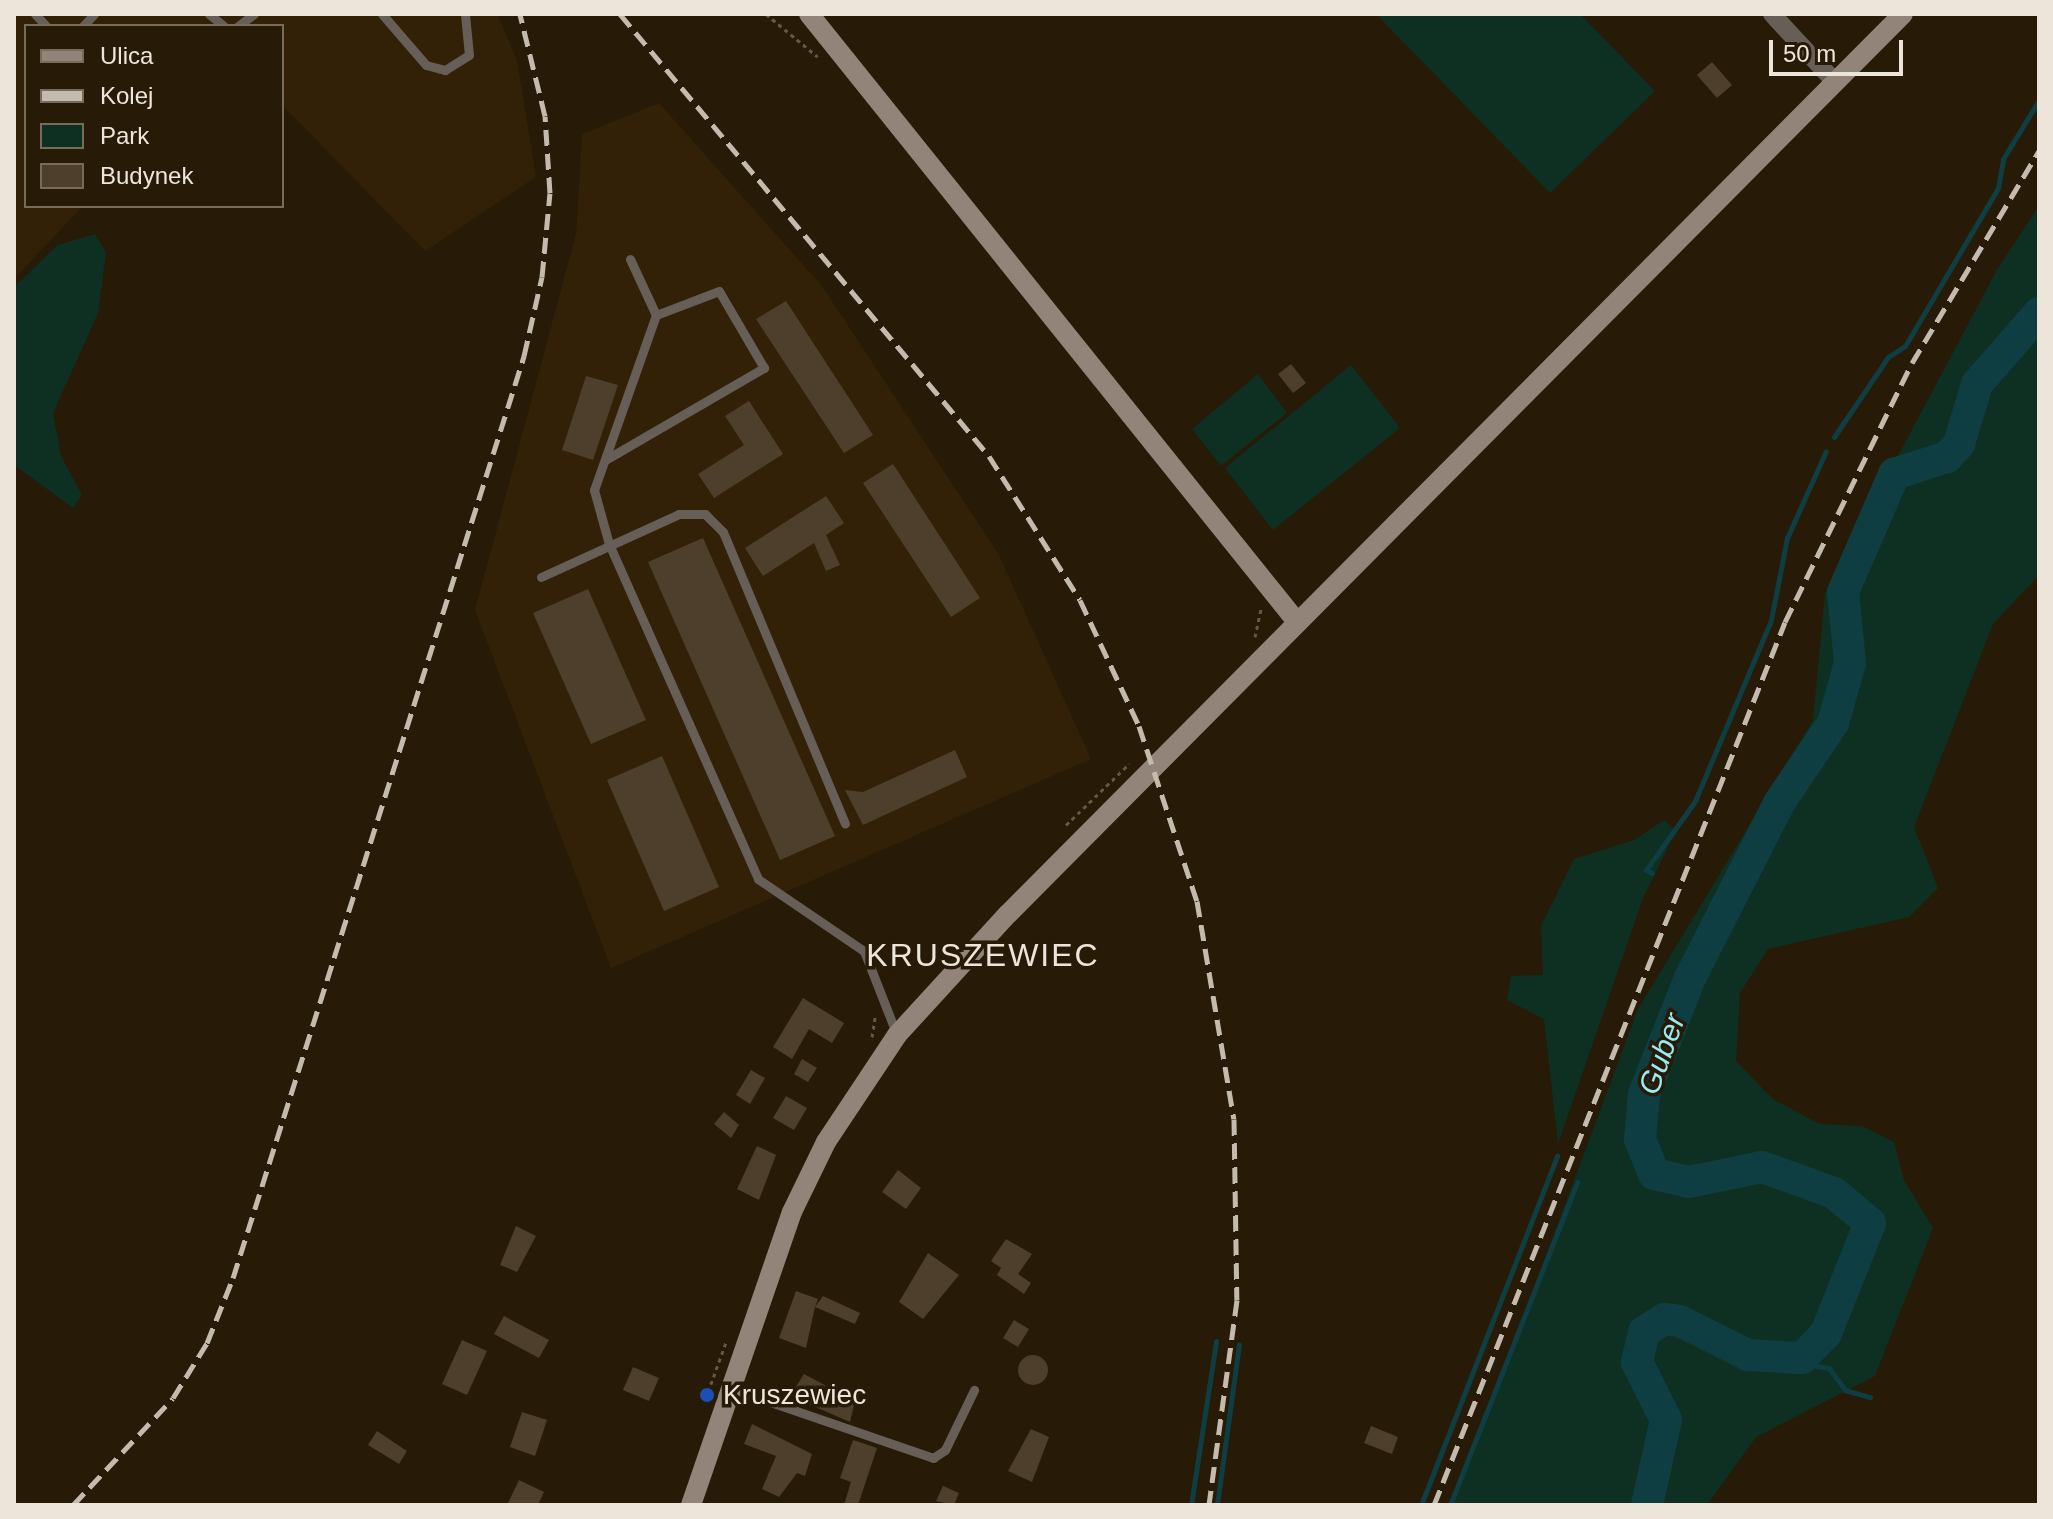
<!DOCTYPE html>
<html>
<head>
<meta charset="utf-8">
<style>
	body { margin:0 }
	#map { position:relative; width:2053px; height:1519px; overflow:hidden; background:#271a07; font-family:Arial,sans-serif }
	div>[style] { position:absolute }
	.built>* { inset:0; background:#322107 }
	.green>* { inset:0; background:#0e3022 }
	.stream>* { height:5px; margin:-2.5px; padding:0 2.5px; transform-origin:2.5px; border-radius:2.5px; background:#0e3e42 }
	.river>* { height:32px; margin:-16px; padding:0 16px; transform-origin:16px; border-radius:16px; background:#0e3e42 }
	.building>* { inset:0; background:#4e3f2c }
	.round { border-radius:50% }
	.path>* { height:3px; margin-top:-1.5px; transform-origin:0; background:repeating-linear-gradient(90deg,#645847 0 4px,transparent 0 8px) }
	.lane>* { height:9px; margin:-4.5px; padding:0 4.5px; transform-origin:4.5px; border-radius:4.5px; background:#675e57 }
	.street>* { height:18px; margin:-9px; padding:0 9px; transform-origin:9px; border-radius:9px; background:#675e57 }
	.secondary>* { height:20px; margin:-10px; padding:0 10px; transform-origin:10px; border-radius:10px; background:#928478 }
	.rail>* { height:5px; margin-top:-2.5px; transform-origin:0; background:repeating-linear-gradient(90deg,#c4bbae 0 16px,transparent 0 24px) }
	.dots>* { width:22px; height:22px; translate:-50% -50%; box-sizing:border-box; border:4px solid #271a07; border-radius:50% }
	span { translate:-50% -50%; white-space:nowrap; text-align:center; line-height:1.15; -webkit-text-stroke:7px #271a07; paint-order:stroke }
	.poi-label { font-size:28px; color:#eee5da }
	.left { translate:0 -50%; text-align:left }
	.water-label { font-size:30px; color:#99eaf1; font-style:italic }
	.quarter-label { font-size:32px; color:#eee5da; letter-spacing:2px }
	.frame { position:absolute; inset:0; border:16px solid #eee5da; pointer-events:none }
	.legend { position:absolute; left:24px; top:24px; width:260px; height:184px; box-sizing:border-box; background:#271a07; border:2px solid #776b5b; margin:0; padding:10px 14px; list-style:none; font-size:24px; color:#eee5da }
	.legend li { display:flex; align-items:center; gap:16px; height:40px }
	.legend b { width:40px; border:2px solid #776b5b }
	.scale { position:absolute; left:1769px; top:40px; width:134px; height:36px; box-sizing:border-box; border:4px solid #eee5da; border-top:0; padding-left:10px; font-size:24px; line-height:28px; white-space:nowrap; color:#eee5da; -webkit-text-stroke:6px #271a07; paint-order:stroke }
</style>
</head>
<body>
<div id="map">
	<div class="built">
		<i style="clip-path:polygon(14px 14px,497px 14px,517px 60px,536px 177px,425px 251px,282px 105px,282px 26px,26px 26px,26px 206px,83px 206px,14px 279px)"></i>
		<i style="clip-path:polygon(659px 103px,822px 286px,999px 555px,1091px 759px,611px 968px,475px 610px,576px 234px,582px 134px)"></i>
	</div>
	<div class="green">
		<i style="clip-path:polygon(1376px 14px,1580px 14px,1655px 91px,1550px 193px)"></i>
		<i style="clip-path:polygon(2039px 206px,2039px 575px,1993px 624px,1914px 827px,1938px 888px,1909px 917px,1768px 949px,1740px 993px,1736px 1061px,1774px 1100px,1820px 1124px,1862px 1126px,1894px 1142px,1904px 1180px,1933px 1228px,1875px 1376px,1756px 1437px,1707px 1505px,1453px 1505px,1638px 1009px,1813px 720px,1825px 593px,1998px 268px)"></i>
		<i style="clip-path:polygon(95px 234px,106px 252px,98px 313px,53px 413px,61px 456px,82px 495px,73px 508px,14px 465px,14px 287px,58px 245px)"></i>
		<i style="clip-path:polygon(1351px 365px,1400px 428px,1273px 530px,1225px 468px)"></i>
		<i style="clip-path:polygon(1258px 374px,1287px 413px,1221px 466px,1192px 429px)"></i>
		<i style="clip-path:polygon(1664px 820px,1676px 831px,1643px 898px,1558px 1144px,1544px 1019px,1507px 1000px,1511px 976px,1543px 975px,1541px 926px,1574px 859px,1634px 840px)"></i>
	</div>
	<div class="stream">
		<i style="left:1834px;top:437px;width:97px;rotate:-56deg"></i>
		<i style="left:1888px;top:357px;width:20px;rotate:-33deg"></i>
		<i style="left:1905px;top:346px;width:183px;rotate:-59.5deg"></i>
		<i style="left:1998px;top:188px;width:29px;rotate:-80deg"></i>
		<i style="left:2003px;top:159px;width:69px;rotate:-58.6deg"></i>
		<i style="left:1887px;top:461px;width:14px;rotate:25deg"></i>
		<i style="left:1652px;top:873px;width:7px;rotate:-153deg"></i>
		<i style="left:1646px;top:870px;width:85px;rotate:-54.6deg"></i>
		<i style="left:1695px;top:801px;width:196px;rotate:-67.2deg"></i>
		<i style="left:1771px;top:620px;width:84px;rotate:-79deg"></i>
		<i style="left:1787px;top:538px;width:95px;rotate:-65.9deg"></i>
		<i style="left:1711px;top:903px;width:19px;rotate:12deg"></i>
		<i style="left:1787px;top:1361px;width:43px;rotate:9.5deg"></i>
		<i style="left:1829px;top:1368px;width:27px;rotate:54deg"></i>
		<i style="left:1845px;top:1390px;width:26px;rotate:16deg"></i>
		<i style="left:1191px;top:1505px;width:166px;rotate:-81.3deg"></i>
		<i style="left:1217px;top:1505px;width:162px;rotate:-82.2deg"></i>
		<i style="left:1421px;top:1505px;width:375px;rotate:-68.7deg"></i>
		<i style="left:1450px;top:1505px;width:347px;rotate:-68.5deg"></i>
	</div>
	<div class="river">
		<i style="left:1647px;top:1505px;width:87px;rotate:-77.4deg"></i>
		<i style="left:1666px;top:1420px;width:65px;rotate:-116.6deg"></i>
		<i style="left:1637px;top:1362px;width:31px;rotate:-77deg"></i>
		<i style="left:1644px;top:1332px;width:24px;rotate:-33deg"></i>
		<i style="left:1664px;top:1319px;width:16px;rotate:7deg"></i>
		<i style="left:1680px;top:1321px;width:76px;rotate:26.6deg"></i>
		<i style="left:1748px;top:1355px;width:54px;rotate:3.2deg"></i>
		<i style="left:1802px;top:1358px;width:35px;rotate:-46deg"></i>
		<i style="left:1826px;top:1333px;width:118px;rotate:-68.2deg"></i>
		<i style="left:1870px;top:1223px;width:47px;rotate:-140.2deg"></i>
		<i style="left:1834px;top:1193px;width:77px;rotate:-160.1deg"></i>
		<i style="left:1762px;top:1167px;width:75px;rotate:168.4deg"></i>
		<i style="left:1689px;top:1182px;width:36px;rotate:-167deg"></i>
		<i style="left:1654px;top:1174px;width:38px;rotate:-112deg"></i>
		<i style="left:1640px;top:1139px;width:45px;rotate:-84.9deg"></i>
		<i style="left:1644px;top:1094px;width:125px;rotate:-68.4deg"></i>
		<i style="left:1690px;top:978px;width:196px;rotate:-63deg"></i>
		<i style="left:1779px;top:803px;width:97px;rotate:-56deg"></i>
		<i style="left:1833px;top:723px;width:62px;rotate:-74.2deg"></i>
		<i style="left:1850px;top:663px;width:71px;rotate:-95.6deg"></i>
		<i style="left:1843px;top:592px;width:129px;rotate:-66.6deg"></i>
		<i style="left:1894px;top:474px;width:56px;rotate:-17.8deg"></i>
		<i style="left:1947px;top:457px;width:18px;rotate:-47deg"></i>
		<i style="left:1959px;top:444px;width:63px;rotate:-73.3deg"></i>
		<i style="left:1977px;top:384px;width:94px;rotate:-48.9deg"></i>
	</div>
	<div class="building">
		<i style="clip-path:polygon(1712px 62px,1732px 85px,1717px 98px,1697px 75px)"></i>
		<i style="clip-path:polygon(786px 301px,873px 435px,844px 453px,756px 319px)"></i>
		<i style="clip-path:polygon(1291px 364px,1306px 383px,1293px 393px,1278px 374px)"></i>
		<i style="clip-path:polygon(586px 376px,618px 385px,593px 460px,562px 450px)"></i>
		<i style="clip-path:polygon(749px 401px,783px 454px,714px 498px,698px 474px,744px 445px,725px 416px)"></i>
		<i style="clip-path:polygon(893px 464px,980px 598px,951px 617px,863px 483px)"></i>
		<i style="clip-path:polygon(826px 496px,844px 523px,826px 535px,840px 565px,826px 571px,814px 543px,763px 576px,745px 548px)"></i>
		<i style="clip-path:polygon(703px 538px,835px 836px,780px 860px,648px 562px)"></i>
		<i style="clip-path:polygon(588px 589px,646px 720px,591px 744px,533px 613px)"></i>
		<i style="clip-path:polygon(955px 750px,967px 777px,863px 825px,845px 790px,863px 792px)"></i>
		<i style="clip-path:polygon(662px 756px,719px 887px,664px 911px,607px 780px)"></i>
		<i style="clip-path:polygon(803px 998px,844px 1023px,832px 1043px,809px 1029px,792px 1059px,773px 1047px)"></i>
		<i style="clip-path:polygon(802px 1059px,817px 1068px,808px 1082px,794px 1074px)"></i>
		<i style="clip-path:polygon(751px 1070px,765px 1078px,750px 1104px,736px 1095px)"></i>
		<i style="clip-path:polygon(786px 1096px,807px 1108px,794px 1130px,773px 1118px)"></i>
		<i style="clip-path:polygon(724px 1112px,739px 1125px,731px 1138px,714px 1124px)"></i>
		<i style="clip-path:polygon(757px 1146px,776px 1155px,759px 1200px,737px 1189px)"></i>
		<i style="clip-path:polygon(898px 1170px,921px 1188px,906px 1209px,882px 1192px)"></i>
		<i style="clip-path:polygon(516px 1226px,536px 1236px,517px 1272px,500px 1265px)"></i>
		<i style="clip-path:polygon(1006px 1239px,1032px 1254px,1018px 1274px,1031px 1283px,1024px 1294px,997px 1275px,1001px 1268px,991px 1261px)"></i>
		<i style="clip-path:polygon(928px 1253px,959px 1275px,923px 1319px,899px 1302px)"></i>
		<i style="clip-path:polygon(796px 1291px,818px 1299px,815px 1307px,823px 1296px,860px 1313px,855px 1324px,815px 1307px,806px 1348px,779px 1338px)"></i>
		<i style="clip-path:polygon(504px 1316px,549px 1340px,539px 1358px,494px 1334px)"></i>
		<i style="clip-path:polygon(1014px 1320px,1029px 1329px,1018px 1347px,1003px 1338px)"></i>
		<i style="clip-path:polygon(462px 1340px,487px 1351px,467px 1395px,442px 1384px)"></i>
		<i class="round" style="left:1018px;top:1355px;width:30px;height:30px"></i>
		<i style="clip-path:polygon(633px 1367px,659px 1378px,649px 1401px,623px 1390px)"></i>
		<i style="clip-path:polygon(804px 1374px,855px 1401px,850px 1422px,790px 1396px)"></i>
		<i style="clip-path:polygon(522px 1412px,547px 1420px,535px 1456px,510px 1447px)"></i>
		<i style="clip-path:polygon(752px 1424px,812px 1454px,805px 1476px,797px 1473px,779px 1497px,762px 1489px,776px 1456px,744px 1444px)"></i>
		<i style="clip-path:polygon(1371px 1426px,1398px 1437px,1392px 1454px,1364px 1443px)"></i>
		<i style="clip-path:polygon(1031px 1429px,1049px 1437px,1032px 1482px,1008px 1471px)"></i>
		<i style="clip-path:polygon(377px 1431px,407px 1451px,399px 1464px,368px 1445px)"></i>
		<i style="clip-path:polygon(853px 1440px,877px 1448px,858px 1505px,844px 1505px,851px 1482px,840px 1478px)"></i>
		<i style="clip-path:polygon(519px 1480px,544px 1492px,538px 1505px,507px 1505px)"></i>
		<i style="clip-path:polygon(943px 1486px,959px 1493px,954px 1505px,936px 1501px)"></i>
	</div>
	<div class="path">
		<i style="left:766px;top:14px;width:67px;rotate:39.6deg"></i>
		<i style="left:1255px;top:637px;width:29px;rotate:-78deg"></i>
		<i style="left:1066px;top:825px;width:88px;rotate:-44.1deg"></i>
		<i style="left:872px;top:1037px;width:20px;rotate:-81deg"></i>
		<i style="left:708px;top:1392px;width:53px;rotate:-70.2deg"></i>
	</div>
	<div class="lane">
		<i style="left:35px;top:14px;width:16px;rotate:47deg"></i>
		<i style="left:209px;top:14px;width:19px;rotate:39deg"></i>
		<i style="left:382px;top:14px;width:67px;rotate:49.2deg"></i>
		<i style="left:426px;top:65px;width:20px;rotate:15deg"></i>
		<i style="left:445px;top:70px;width:28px;rotate:-32deg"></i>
		<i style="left:469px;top:55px;width:41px;rotate:-95.6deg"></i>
		<i style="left:83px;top:26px;width:16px;rotate:-47deg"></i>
		<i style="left:238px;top:26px;width:20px;rotate:-37deg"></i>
		<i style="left:630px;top:259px;width:62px;rotate:65.1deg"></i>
		<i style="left:656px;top:315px;width:186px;rotate:109.5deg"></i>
		<i style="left:594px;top:490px;width:56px;rotate:74.5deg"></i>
		<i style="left:609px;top:544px;width:367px;rotate:66deg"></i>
		<i style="left:758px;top:879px;width:128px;rotate:34.2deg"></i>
		<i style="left:864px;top:951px;width:90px;rotate:68.6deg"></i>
		<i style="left:605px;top:460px;width:184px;rotate:-30.1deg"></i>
		<i style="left:764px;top:368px;width:89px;rotate:-120.3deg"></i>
		<i style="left:719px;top:291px;width:67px;rotate:159.1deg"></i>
		<i style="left:541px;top:577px;width:152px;rotate:-24.5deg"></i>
		<i style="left:679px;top:514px;width:26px"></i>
		<i style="left:705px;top:514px;width:25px;rotate:45deg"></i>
		<i style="left:723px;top:532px;width:316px;rotate:67.3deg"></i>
		<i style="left:732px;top:1389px;width:213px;rotate:18.9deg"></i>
		<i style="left:933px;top:1458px;width:14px;rotate:-34deg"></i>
		<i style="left:945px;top:1450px;width:67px;rotate:-64.2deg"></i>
	</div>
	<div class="street">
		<i style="left:1772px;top:14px;width:93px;rotate:47.2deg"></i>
	</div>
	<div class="secondary">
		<i style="left:809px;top:14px;width:780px;rotate:51.25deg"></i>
		<i style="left:691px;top:1505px;width:310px;rotate:-71deg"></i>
		<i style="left:792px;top:1212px;width:78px;rotate:-64.1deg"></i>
		<i style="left:826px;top:1142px;width:128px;rotate:-56.4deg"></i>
		<i style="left:897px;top:1035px;width:164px;rotate:-47.5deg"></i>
		<i style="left:1008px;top:914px;width:1269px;rotate:-45.16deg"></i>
	</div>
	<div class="rail">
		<i style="left:620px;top:14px;width:576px;rotate:50.14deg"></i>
		<i style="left:989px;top:456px;width:170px;rotate:57.7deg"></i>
		<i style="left:1080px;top:600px;width:139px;rotate:64.9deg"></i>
		<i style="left:1139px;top:726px;width:184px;rotate:71.7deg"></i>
		<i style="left:1197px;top:901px;width:221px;rotate:80.4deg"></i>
		<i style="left:1234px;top:1119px;width:181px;rotate:89.1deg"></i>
		<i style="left:1237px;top:1300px;width:207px;rotate:97.8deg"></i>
		<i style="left:73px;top:1505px;width:146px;rotate:-46.9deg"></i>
		<i style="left:173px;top:1398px;width:65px;rotate:-58.3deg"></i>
		<i style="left:207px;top:1343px;width:70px;rotate:-68.2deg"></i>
		<i style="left:233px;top:1278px;width:967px;rotate:-72.48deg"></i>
		<i style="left:524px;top:356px;width:81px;rotate:-77.2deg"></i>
		<i style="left:542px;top:277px;width:84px;rotate:-84.6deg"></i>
		<i style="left:550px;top:193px;width:77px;rotate:-93.7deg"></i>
		<i style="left:545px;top:116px;width:105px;rotate:-103.8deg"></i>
		<i style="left:1434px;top:1505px;width:950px;rotate:-68.32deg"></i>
		<i style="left:1785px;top:622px;width:288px;rotate:-63.9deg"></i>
		<i style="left:1912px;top:363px;width:247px;rotate:-59.1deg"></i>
	</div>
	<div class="dots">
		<i style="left:707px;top:1395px;background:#1a4fb4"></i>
	</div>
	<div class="poi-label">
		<span class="left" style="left:723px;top:1395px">Kruszewiec</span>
	</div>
	<div class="water-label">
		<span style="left:1662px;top:1054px;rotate:-70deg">Guber</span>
	</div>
	<div class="quarter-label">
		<span style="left:983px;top:955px">KRUSZEWIEC</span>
	</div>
	<div class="frame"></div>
	<ul class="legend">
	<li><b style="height:10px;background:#928478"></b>Ulica</li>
	<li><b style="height:10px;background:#c4bbae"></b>Kolej</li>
	<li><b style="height:22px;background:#0e3022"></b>Park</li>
	<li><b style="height:22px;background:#4e3f2c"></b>Budynek</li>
	</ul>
	<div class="scale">50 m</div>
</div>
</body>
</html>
